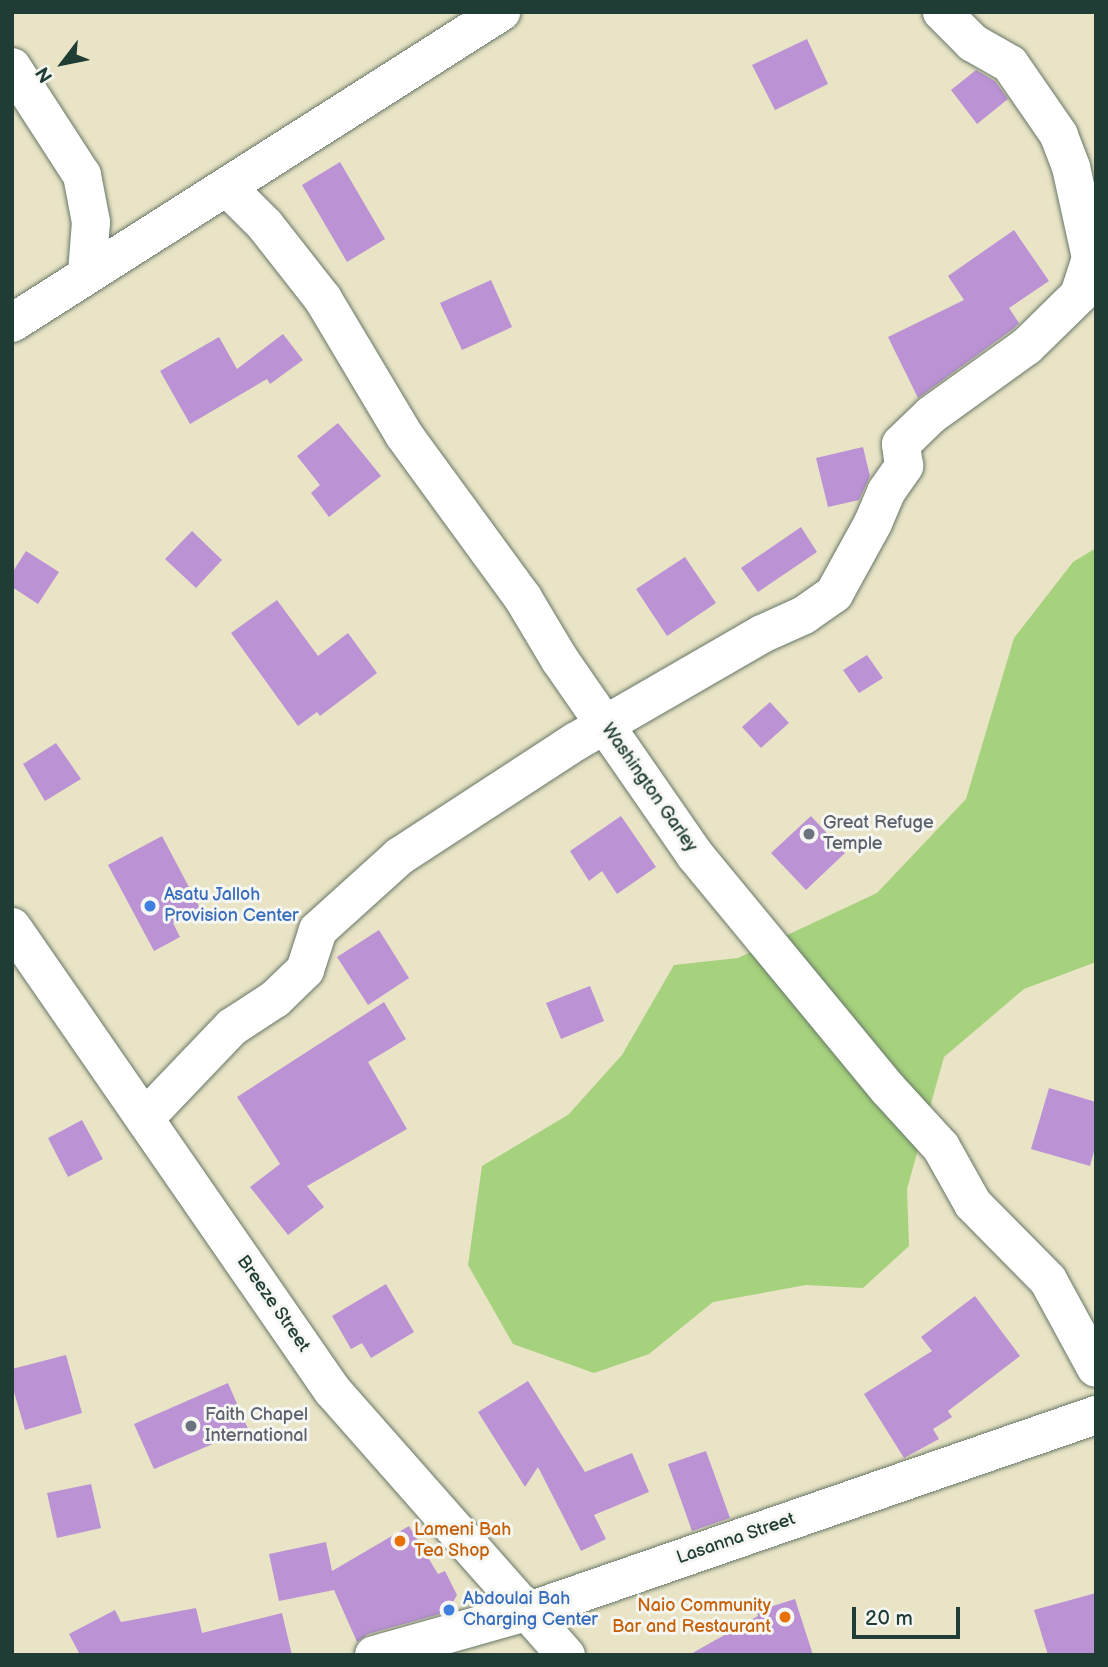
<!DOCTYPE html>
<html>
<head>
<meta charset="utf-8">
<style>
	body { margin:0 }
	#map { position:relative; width:1108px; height:1667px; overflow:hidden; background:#e9e4c6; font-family:"Balsamiq Sans",sans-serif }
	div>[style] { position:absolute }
	.green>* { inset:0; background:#a6d17d }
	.building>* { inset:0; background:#bb93d5 }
	.roads { filter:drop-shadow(0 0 2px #667767) drop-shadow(0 0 2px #667767) }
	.minor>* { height:38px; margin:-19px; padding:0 19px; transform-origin:19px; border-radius:19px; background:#fff }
	.dots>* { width:19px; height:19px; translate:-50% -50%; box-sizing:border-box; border:4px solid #f6f6f2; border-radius:50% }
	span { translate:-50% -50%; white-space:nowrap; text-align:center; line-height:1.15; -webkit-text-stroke:6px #f6f6f2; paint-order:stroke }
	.street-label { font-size:18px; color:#1f3d34 }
	.worship-label { font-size:18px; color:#5b616d }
	.left { translate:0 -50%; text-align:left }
	.shop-label { font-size:18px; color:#366cbe }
	.food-label { font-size:18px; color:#c56008 }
	.right { translate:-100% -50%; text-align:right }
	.frame { position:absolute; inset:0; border:14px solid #1f3d34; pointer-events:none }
	.north { position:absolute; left:28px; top:28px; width:70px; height:70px; -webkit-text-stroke:5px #f6f6f2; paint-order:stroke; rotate:238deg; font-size:19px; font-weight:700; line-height:28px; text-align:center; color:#1f3d34 }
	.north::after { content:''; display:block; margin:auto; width:24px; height:32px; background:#1f3d34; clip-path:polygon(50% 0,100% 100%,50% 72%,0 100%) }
	.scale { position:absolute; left:852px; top:1607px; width:108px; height:32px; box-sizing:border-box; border:4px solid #1f3d34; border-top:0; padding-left:9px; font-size:21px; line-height:24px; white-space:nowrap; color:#1f3d34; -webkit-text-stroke:5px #f6f6f2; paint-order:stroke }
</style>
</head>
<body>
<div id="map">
	<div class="green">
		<i style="clip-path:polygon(1096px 548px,1096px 962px,1024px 989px,944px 1057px,907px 1189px,909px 1246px,863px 1288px,806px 1285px,713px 1302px,649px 1354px,594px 1373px,513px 1344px,468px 1265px,482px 1166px,568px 1115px,622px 1055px,674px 965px,738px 958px,877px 893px,966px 799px,1014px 638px,1073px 562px)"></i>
	</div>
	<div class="building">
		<i style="clip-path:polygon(807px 39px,828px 84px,775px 110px,752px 65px)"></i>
		<i style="clip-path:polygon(976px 70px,995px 81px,1008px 99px,977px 124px,951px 90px)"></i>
		<i style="clip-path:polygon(340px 162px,385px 239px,347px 262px,302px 185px)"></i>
		<i style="clip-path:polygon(1014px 230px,1049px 281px,1009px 308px,1019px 323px,1013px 329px,918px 398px,888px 337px,964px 300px,948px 276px)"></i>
		<i style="clip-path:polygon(491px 280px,512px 327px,462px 350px,440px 303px)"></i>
		<i style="clip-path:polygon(283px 334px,303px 360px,270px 384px,267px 379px,190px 424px,160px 371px,219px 337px,237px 369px)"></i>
		<i style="clip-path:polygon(338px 423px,381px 476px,329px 517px,311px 493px,320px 485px,297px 456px)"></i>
		<i style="clip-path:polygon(863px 447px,870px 476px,859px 500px,828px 507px,816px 458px)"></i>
		<i style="clip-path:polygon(801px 527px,817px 552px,758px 592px,741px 568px)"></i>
		<i style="clip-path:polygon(192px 531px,222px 560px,196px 588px,165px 559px)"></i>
		<i style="clip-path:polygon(26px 551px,59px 572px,38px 604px,12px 587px,12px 573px)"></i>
		<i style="clip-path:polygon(685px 557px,716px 603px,667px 636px,636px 589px)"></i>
		<i style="clip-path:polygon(277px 600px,318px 656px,348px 633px,377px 673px,320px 716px,317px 712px,298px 726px,231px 633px)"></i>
		<i style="clip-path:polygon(867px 655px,883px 678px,859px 693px,843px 670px)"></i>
		<i style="clip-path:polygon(770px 702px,789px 723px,761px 748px,742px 727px)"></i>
		<i style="clip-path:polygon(56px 743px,81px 779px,45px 801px,23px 764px)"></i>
		<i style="clip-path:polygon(621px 816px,656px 867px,617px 894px,602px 871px,589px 881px,570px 851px)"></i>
		<i style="clip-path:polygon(811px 816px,845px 853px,806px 890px,771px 853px)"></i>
		<i style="clip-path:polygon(162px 836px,200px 908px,173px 923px,180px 937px,154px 951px,108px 865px)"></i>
		<i style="clip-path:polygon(379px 930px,409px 978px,368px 1005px,337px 957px)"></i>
		<i style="clip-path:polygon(590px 986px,604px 1021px,561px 1039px,546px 1003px)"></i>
		<i style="clip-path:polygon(384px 1002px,406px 1039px,368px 1062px,407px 1129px,307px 1186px,324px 1207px,288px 1235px,250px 1187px,280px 1164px,237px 1097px)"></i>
		<i style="clip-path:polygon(1049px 1088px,1096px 1102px,1096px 1144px,1090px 1166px,1031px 1149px)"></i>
		<i style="clip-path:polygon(82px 1120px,103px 1159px,68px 1177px,48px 1138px)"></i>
		<i style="clip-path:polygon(386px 1284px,414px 1332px,371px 1358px,362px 1343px,351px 1349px,332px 1316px)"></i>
		<i style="clip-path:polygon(975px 1296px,1020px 1356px,948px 1411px,952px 1417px,933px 1429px,939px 1439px,904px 1458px,864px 1394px,932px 1351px,921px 1337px)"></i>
		<i style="clip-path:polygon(66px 1355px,82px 1413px,25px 1430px,12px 1385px,12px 1369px)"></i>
		<i style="clip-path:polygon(528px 1381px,585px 1472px,632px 1453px,649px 1492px,594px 1515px,606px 1539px,581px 1551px,538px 1467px,525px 1487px,478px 1412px)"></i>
		<i style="clip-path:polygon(228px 1383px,248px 1429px,154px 1469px,134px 1424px)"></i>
		<i style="clip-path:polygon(706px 1451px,730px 1518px,692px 1531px,668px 1464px)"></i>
		<i style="clip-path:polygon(91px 1484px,101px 1528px,57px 1538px,47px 1493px)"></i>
		<i style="clip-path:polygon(409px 1526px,438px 1574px,445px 1571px,457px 1595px,447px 1612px,368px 1634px,357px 1642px,334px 1590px,279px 1601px,269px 1554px,326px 1542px,332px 1571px)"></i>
		<i style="clip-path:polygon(1096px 1593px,1096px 1655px,1048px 1655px,1034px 1610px)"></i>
		<i style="clip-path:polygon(795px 1599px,813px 1655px,689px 1655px,758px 1616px,757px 1611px)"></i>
		<i style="clip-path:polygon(196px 1608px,202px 1633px,282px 1613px,292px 1655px,80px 1655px,69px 1634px,115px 1610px,121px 1622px)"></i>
	</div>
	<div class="roads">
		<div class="minor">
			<i style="left:12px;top:67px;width:129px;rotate:57.1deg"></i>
			<i style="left:82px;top:175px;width:48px;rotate:79.2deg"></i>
			<i style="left:91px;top:222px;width:51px;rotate:94.5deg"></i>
			<i style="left:227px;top:187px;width:54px;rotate:45deg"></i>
			<i style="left:265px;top:225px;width:94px;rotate:51.9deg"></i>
			<i style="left:323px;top:299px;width:158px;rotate:59.2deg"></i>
			<i style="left:404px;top:435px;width:202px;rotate:53.9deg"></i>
			<i style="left:523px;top:598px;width:72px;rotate:59.2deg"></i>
			<i style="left:560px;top:660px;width:237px;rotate:55.3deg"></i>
			<i style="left:695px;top:855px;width:303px;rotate:50.5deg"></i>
			<i style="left:888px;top:1089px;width:79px;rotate:47.6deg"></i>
			<i style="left:941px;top:1147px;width:65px;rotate:60.7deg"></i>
			<i style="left:973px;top:1204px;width:107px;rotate:45.4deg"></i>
			<i style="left:1048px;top:1280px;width:100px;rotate:61.4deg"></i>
			<i style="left:12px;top:323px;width:580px;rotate:-32.46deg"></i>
			<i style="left:12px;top:927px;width:563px;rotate:55.35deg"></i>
			<i style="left:332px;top:1390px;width:354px;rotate:48.6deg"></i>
			<i style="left:145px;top:1118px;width:126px;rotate:-46.3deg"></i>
			<i style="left:232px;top:1027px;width:51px;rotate:-33.1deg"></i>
			<i style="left:275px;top:999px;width:42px;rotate:-44deg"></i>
			<i style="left:305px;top:970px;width:42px;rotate:-72deg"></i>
			<i style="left:318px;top:930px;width:110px;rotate:-42.1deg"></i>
			<i style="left:400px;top:856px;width:209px;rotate:-33.1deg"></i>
			<i style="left:575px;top:742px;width:216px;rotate:-30deg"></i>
			<i style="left:762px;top:634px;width:46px;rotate:-24.3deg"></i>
			<i style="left:804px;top:615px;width:37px;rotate:-35deg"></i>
			<i style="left:834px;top:594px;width:81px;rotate:-61.2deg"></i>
			<i style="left:873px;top:523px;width:34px;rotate:-67deg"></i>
			<i style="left:886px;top:492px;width:32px;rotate:-55deg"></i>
			<i style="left:904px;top:466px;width:22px;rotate:-98deg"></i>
			<i style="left:901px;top:444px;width:42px;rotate:-44deg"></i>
			<i style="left:931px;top:415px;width:118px;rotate:-35.7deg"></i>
			<i style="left:1027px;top:346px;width:73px;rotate:-44.4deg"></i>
			<i style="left:1079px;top:295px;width:39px;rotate:-72deg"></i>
			<i style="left:1091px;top:258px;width:93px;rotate:-102.4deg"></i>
			<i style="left:1071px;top:167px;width:34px;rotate:-111deg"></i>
			<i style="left:1059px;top:135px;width:86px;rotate:-124.6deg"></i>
			<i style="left:1010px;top:64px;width:43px;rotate:-150.4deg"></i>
			<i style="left:973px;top:43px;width:44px;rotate:-135deg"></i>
			<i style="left:374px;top:1655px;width:161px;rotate:-15.8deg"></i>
			<i style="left:529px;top:1611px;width:600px;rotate:-19.07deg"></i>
		</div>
	</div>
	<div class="dots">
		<i style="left:809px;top:834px;background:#6b7280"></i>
		<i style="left:150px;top:906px;background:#3f7fe0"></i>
		<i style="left:191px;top:1426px;background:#6b7280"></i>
		<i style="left:400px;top:1541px;background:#e8710a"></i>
		<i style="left:449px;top:1610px;background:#3f7fe0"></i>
		<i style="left:785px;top:1617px;background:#e8710a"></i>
	</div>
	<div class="street-label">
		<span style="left:649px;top:788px;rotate:55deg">Washington Garley</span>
		<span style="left:273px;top:1304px;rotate:55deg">Breeze Street</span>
		<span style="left:736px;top:1539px;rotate:-19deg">Lasanna Street</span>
	</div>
	<div class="worship-label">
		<span class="left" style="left:823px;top:834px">Great Refuge<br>Temple</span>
		<span class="left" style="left:205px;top:1426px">Faith Chapel<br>International</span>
	</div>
	<div class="shop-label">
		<span class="left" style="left:164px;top:906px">Asatu Jalloh<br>Provision Center</span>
		<span class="left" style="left:463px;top:1610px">Abdoulai Bah<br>Charging Center</span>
	</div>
	<div class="food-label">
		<span class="left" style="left:414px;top:1541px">Lameni Bah<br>Tea Shop</span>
		<span class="right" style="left:771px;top:1617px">Naio Community<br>Bar and Restaurant</span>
	</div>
	<div class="frame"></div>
	<div class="north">N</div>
	<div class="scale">20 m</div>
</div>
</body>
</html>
